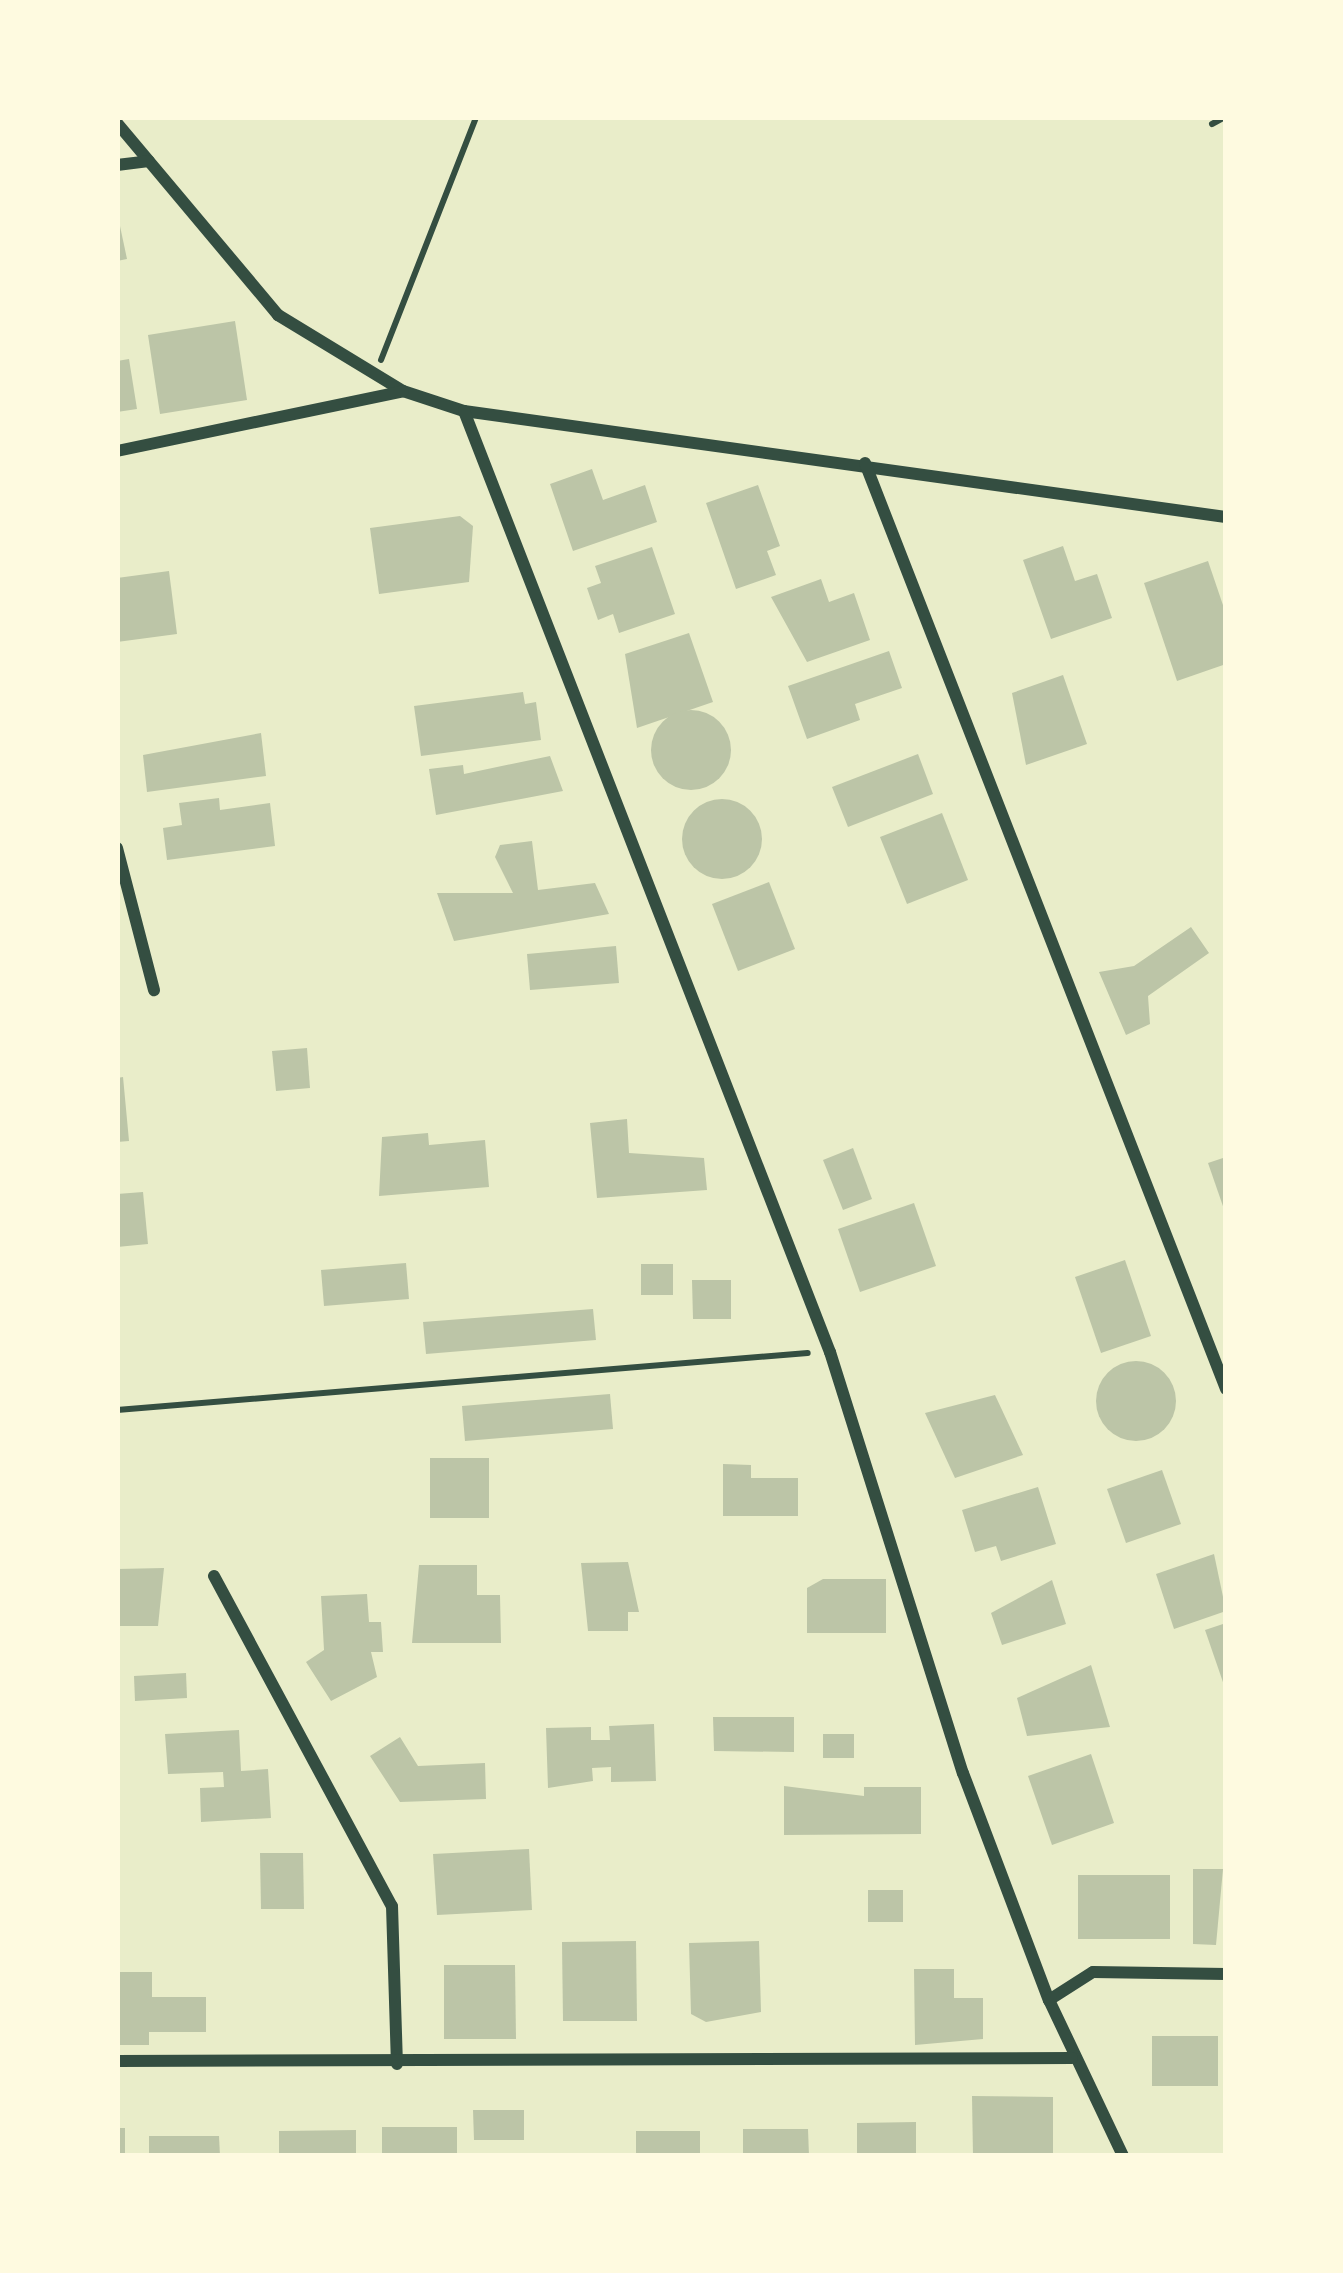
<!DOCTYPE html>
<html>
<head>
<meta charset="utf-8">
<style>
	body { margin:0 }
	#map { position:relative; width:1343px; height:2273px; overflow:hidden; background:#e9edc9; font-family:"DM Sans",sans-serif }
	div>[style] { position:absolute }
	.building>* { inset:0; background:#bcc5a7 }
	.round { border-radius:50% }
	.path>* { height:6px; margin:-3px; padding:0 3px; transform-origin:3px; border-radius:3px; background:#344e41 }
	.minor>* { height:12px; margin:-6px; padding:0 6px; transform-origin:6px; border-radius:6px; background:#344e41 }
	span { translate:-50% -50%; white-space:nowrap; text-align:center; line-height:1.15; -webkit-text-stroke:12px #fefae0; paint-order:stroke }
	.frame { position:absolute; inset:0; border:120px solid #fefae0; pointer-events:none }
</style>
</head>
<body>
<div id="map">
	<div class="building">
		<i style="clip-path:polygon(117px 212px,127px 259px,117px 261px)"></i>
		<i style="clip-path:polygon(235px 321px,247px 400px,160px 414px,148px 335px)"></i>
		<i style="clip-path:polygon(129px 359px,137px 409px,117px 412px,117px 361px)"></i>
		<i style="clip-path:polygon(592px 469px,603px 500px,645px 485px,657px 522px,573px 551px,550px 484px)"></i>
		<i style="clip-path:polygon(758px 485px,780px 546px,767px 551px,776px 575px,736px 589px,706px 503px)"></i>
		<i style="clip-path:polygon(460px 516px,473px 526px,469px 582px,379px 594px,370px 528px)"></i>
		<i style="clip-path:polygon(1063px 546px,1075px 581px,1097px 574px,1112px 618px,1051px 639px,1023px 560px)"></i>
		<i style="clip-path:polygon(652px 547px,675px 614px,619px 633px,613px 614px,598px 620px,587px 588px,601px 583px,595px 566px)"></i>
		<i style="clip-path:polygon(1208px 561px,1226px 614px,1226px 664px,1177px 681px,1144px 583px)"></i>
		<i style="clip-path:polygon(169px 571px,177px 634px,117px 642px,117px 578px)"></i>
		<i style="clip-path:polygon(821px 579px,829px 602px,854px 593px,870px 640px,807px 662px,771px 597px)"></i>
		<i style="clip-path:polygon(689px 633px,713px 702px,637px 728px,625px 654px)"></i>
		<i style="clip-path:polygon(889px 651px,902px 688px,855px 704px,860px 720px,807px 739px,788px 686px)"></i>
		<i style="clip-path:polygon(1063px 675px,1087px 744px,1026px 765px,1012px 693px)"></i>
		<i style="clip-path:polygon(523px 692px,525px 704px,536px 702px,541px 740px,421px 756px,414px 706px)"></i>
		<i class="round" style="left:651px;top:710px;width:80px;height:80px"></i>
		<i style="clip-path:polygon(261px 733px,266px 776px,147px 792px,143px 755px)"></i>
		<i style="clip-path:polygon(918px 754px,933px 794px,848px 827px,832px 787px)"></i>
		<i style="clip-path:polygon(550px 756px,563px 791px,436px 815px,429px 769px,463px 765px,464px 774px)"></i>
		<i style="clip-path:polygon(219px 798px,220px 810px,270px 803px,275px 846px,167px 860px,163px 828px,182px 825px,179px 803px)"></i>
		<i class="round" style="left:682px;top:799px;width:80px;height:80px"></i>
		<i style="clip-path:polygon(942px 813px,968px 880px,907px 904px,880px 837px)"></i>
		<i style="clip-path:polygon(532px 841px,538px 890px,595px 883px,609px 914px,454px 941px,437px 893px,513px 893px,495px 857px,500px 845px)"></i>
		<i style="clip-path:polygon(769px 882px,795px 949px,738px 971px,712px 904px)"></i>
		<i style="clip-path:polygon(1191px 927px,1209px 953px,1148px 996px,1150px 1024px,1126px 1035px,1099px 972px,1134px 966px)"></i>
		<i style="clip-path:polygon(616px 946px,619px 983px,530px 990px,527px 954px)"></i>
		<i style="clip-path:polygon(307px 1048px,310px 1088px,276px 1091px,272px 1051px)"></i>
		<i style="clip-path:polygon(123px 1077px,129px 1141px,117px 1142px,117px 1078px)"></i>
		<i style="clip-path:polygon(627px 1119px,629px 1153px,704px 1158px,707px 1190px,597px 1198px,590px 1123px)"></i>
		<i style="clip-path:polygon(428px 1133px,429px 1145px,485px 1140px,489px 1187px,379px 1196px,382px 1137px)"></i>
		<i style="clip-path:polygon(853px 1148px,872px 1199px,843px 1210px,823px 1160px)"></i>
		<i style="clip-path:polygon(1226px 1157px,1226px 1212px,1225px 1212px,1208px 1163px)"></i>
		<i style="clip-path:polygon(143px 1192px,148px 1244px,117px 1247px,117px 1194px)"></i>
		<i style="clip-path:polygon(914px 1203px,936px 1266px,860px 1292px,838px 1229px)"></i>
		<i style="clip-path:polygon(1125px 1260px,1151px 1336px,1101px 1353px,1075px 1277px)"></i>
		<i style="clip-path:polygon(406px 1263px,409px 1299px,324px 1306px,321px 1270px)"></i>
		<i style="clip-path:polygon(641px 1264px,673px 1264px,673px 1295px,641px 1295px)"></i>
		<i style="clip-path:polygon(692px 1280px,731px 1280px,731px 1319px,693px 1319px)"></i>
		<i style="clip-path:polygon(593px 1309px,596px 1340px,426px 1354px,423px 1322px)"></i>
		<i class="round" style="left:1096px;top:1361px;width:80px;height:80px"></i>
		<i style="clip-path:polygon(610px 1394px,613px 1429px,465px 1441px,462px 1406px)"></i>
		<i style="clip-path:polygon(995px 1395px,1023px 1455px,955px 1478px,925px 1413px)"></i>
		<i style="clip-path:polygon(430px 1458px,489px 1458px,489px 1518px,430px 1518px)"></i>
		<i style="clip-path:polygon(723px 1464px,751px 1465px,751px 1478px,798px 1478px,798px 1516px,723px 1516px)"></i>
		<i style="clip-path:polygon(1162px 1470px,1181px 1524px,1126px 1543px,1107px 1489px)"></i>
		<i style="clip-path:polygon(1038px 1487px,1056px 1544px,1001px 1561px,996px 1546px,975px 1552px,962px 1510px)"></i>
		<i style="clip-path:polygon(1214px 1554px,1226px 1611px,1174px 1629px,1156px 1574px)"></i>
		<i style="clip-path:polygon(628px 1562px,639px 1612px,628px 1612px,628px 1631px,588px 1631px,581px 1563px)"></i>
		<i style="clip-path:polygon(419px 1565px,477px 1565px,477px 1595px,500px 1595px,501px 1643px,412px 1643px)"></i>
		<i style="clip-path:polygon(164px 1568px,158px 1626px,117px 1626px,117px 1569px)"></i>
		<i style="clip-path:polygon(823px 1579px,886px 1579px,886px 1633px,807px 1633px,807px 1588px)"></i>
		<i style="clip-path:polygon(1052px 1580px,1066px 1624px,1002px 1645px,991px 1613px)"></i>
		<i style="clip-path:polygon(367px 1594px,369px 1622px,381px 1622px,383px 1652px,371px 1652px,377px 1677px,331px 1701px,306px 1662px,324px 1650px,321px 1596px)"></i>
		<i style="clip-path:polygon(1226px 1623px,1226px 1688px,1225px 1688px,1205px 1630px)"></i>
		<i style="clip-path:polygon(1091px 1665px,1110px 1727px,1027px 1736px,1017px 1698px)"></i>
		<i style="clip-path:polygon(186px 1673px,187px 1698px,135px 1701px,134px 1676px)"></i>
		<i style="clip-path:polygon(713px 1717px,794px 1717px,794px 1752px,714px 1751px)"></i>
		<i style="clip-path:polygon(654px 1724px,656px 1781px,611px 1782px,611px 1767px,592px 1768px,593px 1781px,548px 1788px,546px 1728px,591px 1727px,591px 1740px,610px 1740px,609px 1726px)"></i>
		<i style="clip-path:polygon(239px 1730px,241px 1771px,268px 1769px,271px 1818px,201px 1822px,200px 1788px,224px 1787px,223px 1772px,168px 1774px,165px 1734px)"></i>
		<i style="clip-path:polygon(823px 1734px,854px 1734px,854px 1758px,823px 1758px)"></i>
		<i style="clip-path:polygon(400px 1737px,418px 1766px,485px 1763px,486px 1799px,400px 1802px,370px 1756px)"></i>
		<i style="clip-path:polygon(1091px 1754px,1114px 1823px,1052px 1845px,1028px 1776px)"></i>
		<i style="clip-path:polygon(784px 1786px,864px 1796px,864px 1787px,921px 1787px,921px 1834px,784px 1835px)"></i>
		<i style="clip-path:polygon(529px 1849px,532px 1910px,437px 1915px,433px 1854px)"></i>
		<i style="clip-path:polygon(260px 1853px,303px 1853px,304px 1909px,261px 1909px)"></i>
		<i style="clip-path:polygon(1193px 1869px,1223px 1869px,1216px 1945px,1193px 1944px)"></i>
		<i style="clip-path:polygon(1078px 1875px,1170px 1875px,1170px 1939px,1078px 1939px)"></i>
		<i style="clip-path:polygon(868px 1890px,903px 1890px,903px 1922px,868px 1922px)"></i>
		<i style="clip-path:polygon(636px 1941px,637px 2021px,563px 2021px,562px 1942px)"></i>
		<i style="clip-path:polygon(759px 1941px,761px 2012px,706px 2022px,691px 2014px,689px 1943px)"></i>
		<i style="clip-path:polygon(444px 1965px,515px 1965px,516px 2039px,444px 2039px)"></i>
		<i style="clip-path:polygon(914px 1969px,954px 1969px,954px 1998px,983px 1998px,983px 2039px,915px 2045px)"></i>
		<i style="clip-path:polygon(117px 1972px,152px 1972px,152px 1997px,206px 1997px,206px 2032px,149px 2032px,149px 2045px,117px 2045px)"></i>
		<i style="clip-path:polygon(1152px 2036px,1218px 2036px,1218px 2086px,1152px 2086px)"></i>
		<i style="clip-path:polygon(972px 2096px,1053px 2097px,1053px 2156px,973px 2156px)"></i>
		<i style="clip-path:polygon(473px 2110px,524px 2110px,524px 2140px,474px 2140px)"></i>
		<i style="clip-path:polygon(916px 2122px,916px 2156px,857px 2156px,857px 2123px)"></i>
		<i style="clip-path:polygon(382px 2127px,457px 2127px,457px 2156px,382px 2156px)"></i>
		<i style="clip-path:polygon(117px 2128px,125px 2128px,125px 2156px,117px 2156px)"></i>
		<i style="clip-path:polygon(743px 2129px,808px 2129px,809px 2156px,743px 2156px)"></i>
		<i style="clip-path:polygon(356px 2130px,356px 2156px,279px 2156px,279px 2131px)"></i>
		<i style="clip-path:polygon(636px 2131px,700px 2131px,700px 2156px,636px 2156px)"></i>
		<i style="clip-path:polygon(149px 2136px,219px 2136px,220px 2156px,149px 2156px)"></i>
	</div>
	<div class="path">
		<i style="left:1212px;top:124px;width:15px;rotate:-28deg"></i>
		<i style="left:381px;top:360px;width:261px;rotate:-68.6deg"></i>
		<i style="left:117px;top:1410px;width:693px;rotate:-4.72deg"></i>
	</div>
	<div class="minor">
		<i style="left:117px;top:123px;width:251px;rotate:50deg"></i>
		<i style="left:278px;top:315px;width:146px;rotate:31.3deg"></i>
		<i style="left:403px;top:391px;width:64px;rotate:18.2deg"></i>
		<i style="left:464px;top:411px;width:769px;rotate:7.92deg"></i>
		<i style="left:117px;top:165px;width:32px;rotate:-7deg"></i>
		<i style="left:464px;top:411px;width:1010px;rotate:68.75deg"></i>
		<i style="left:830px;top:1352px;width:442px;rotate:72.5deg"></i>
		<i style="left:963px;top:1773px;width:243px;rotate:69.3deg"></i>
		<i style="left:1049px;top:2000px;width:173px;rotate:64.6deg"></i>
		<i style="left:117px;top:451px;width:292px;rotate:-11.8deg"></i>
		<i style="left:865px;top:463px;width:994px;rotate:68.7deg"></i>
		<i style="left:117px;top:848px;width:147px;rotate:75.4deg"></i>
		<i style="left:214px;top:1576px;width:375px;rotate:61.7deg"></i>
		<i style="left:392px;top:1906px;width:158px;rotate:88.2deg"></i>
		<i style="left:1049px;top:2000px;width:52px;rotate:-32.5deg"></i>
		<i style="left:1093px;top:1972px;width:133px;rotate:0.9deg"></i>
		<i style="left:117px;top:2061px;width:955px;rotate:-0.18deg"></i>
	</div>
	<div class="frame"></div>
</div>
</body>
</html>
